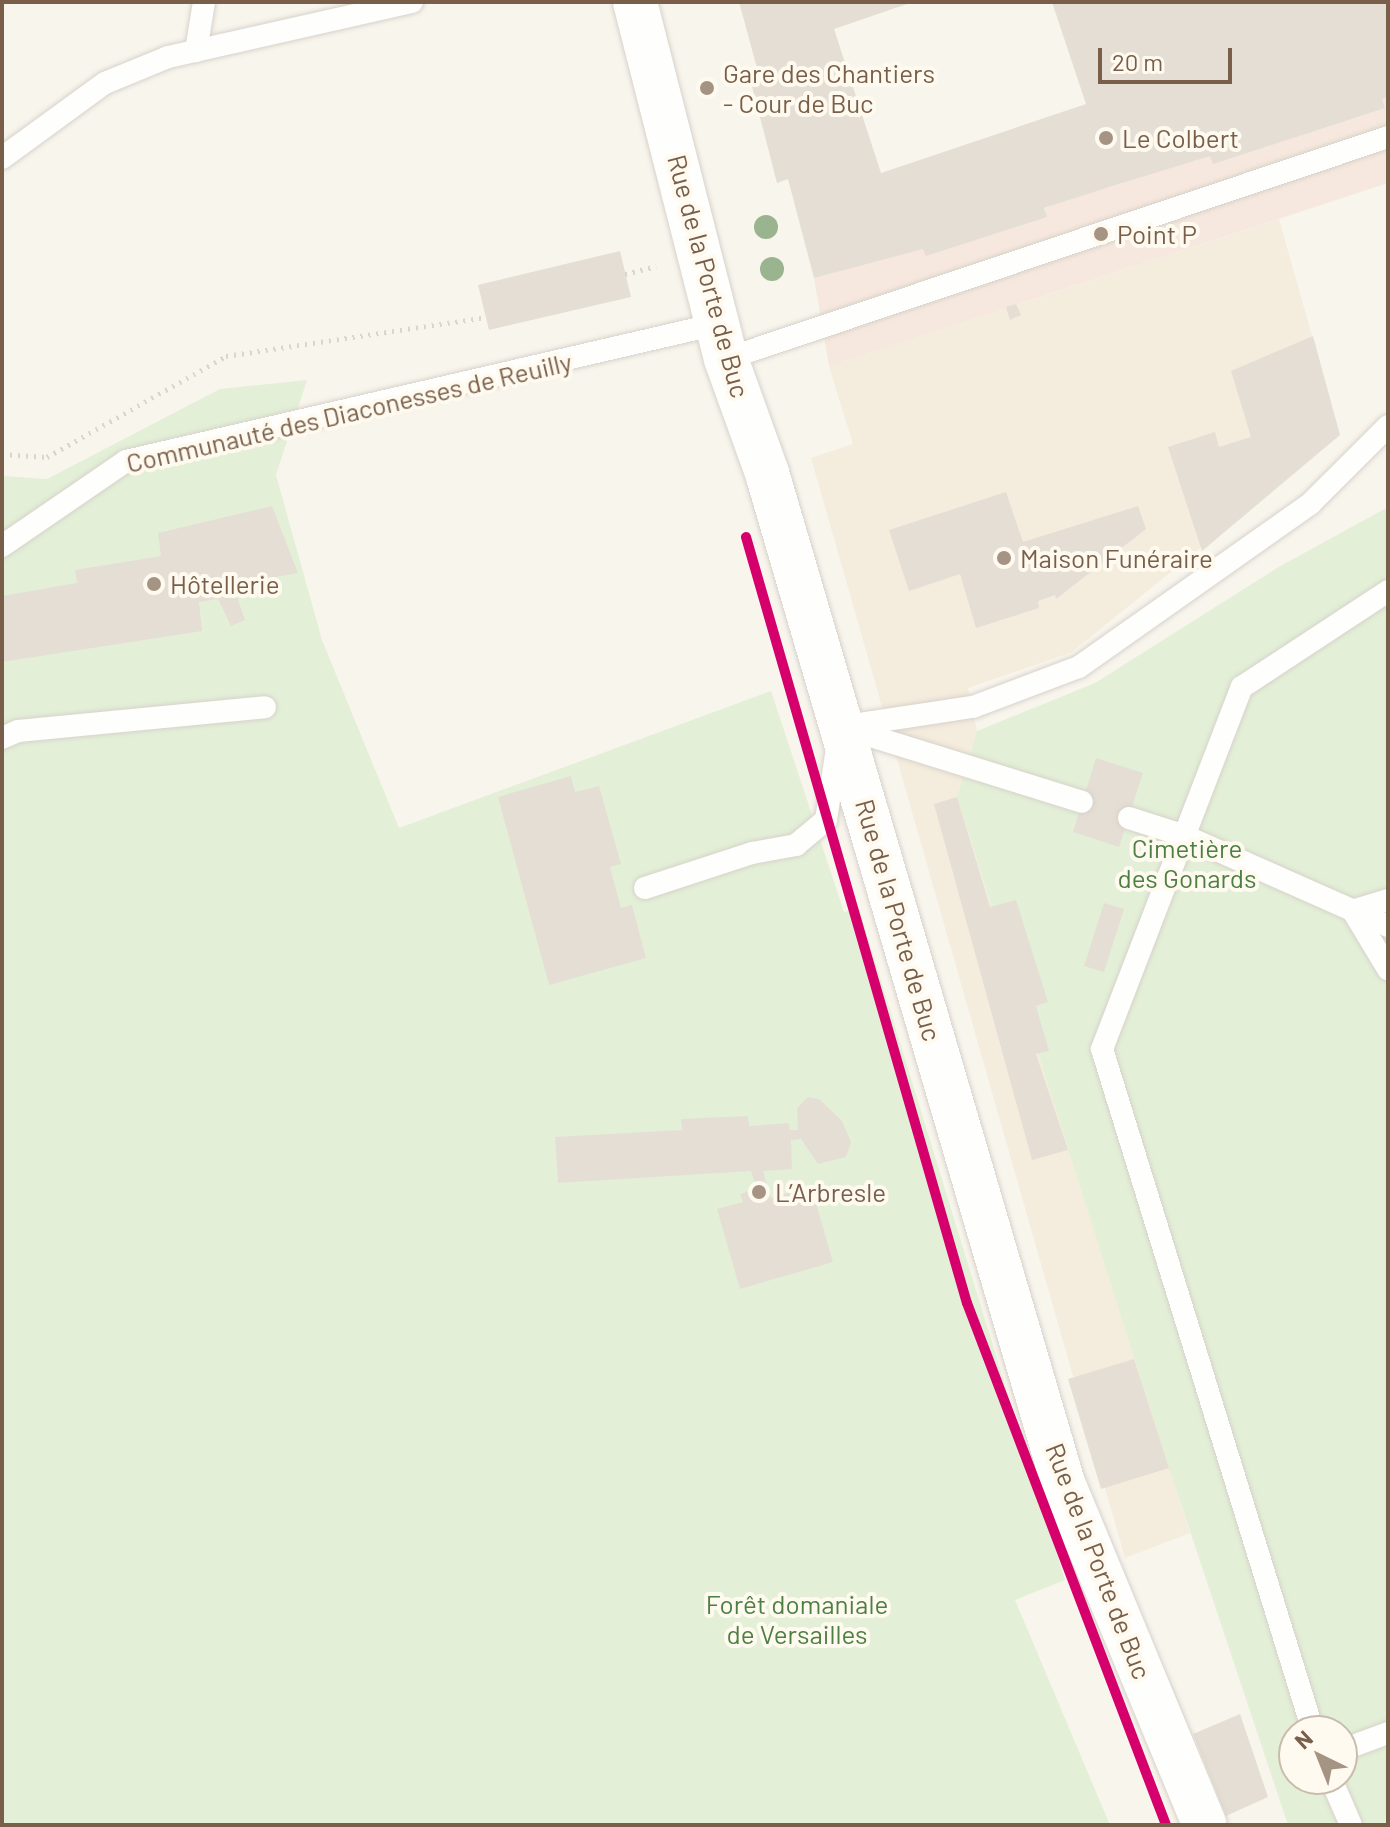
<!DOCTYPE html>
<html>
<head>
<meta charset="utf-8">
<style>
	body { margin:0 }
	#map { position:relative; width:1390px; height:1827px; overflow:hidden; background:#f8f5ed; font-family:Barlow,sans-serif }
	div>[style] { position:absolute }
	.residential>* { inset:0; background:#f4ecdd }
	.commercial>* { inset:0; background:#f6e8de }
	.green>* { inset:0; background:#e3f0d7 }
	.building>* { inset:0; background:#e5ded4 }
	.path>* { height:5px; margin-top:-2.5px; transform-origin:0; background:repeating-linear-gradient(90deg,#dbd5ce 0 2px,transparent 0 8px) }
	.roads { filter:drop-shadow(0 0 2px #d7d2cb) drop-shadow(0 0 2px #d7d2cb) }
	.service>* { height:22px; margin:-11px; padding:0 11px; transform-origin:11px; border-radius:11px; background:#fefefc }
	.secondary>* { height:44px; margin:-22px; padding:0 22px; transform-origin:22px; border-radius:22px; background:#fefefc }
	.cycleway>* { height:10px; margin:-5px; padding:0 5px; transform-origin:5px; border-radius:5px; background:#d6006c }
	.trees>* { width:24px; height:24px; margin:-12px; border-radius:50%; background:#9ab48f }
	.dots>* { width:22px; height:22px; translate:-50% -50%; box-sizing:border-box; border:4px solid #fffaef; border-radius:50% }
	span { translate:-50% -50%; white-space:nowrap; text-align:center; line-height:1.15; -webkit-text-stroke:8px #fffaef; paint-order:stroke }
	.poi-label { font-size:26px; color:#795f4a }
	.left { translate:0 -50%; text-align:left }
	.street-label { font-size:26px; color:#795f4a }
	.park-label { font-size:26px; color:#4e7f42 }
	.frame { position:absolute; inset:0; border:4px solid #795f4a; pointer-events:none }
	.north { position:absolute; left:1278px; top:1715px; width:80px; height:80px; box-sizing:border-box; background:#fffaef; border:2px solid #c9bcad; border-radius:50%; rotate:317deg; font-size:22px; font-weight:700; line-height:32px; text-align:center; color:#795f4a }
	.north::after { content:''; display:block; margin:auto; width:28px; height:36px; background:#a59483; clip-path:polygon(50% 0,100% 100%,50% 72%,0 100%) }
	.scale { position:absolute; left:1098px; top:48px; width:134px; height:36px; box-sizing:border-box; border:4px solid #795f4a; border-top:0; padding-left:10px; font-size:24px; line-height:28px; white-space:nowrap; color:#795f4a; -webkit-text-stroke:6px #fffaef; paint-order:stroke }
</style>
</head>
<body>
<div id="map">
	<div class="residential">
		<i style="clip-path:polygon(1279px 219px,1340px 435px,1072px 652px,968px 688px,977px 731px,957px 797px,1190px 1533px,1125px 1558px,811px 458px,853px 444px,829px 366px)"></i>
	</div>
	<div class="commercial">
		<i style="clip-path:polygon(1388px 87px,1388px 183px,829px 366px,814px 278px,1044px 209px,1103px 180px,1107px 188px,1117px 185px)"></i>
	</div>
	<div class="green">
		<i style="clip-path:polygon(307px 380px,276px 475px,322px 640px,399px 828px,771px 691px,844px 912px,859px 909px,1065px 1580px,1015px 1600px,1110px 1825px,2px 1825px,2px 476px,47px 479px,220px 389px)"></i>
		<i style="clip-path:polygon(evenodd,1388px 507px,1388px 1825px,1288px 1825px,1169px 1468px,957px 797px,977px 731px,1095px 683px,1277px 568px,1388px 507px,1294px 1731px,1342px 1731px,1342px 1779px,1294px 1779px,1294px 1731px)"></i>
	</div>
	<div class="building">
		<i style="clip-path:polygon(739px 2px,913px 2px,834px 29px,881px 173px,1086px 104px,1052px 2px,1388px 2px,1388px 97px,1382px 99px,1385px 108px,1213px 164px,1210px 156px,1106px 188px,1044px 208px,1047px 217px,926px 256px,923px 249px,814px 278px,788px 179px,777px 183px,748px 71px,757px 68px)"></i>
		<i style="clip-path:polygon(620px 251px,631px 297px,489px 330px,478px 285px)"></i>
		<i style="clip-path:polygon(1016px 304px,1021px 315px,1010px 320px,1006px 307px)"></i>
		<i style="clip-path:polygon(1313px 336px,1340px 435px,1202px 551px,1168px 447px,1215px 432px,1219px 447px,1251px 437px,1231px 371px)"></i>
		<i style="clip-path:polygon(1006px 492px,1023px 542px,1138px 506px,1146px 529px,1056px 599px,1055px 595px,1038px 601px,1039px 608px,976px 628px,960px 574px,909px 591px,889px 530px)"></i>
		<i style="clip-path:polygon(272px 506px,298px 573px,233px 585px,245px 620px,231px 626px,218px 599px,199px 602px,202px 631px,2px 662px,2px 596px,77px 583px,75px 570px,161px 556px,158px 533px)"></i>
		<i style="clip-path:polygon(1096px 758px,1143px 773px,1119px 847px,1073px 832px)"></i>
		<i style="clip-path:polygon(571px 776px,575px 792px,599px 786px,621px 864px,610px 867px,621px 908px,632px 905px,646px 958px,549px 985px,498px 797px)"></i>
		<i style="clip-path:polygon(957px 797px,990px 907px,1016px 900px,1048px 1002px,1036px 1006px,1049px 1051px,1036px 1054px,1068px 1150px,1032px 1160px,934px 804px)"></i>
		<i style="clip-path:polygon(1104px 903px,1124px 909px,1104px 972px,1084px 966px)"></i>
		<i style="clip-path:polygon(808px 1097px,819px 1099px,842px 1121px,851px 1142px,846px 1157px,818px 1164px,801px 1139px,791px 1140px,792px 1169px,763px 1171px,771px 1198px,811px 1186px,833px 1262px,740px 1289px,717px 1209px,743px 1202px,740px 1194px,757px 1189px,751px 1171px,558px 1183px,555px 1137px,682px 1130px,681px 1119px,748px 1116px,749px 1126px,789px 1123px,790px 1130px,798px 1130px,797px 1108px)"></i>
		<i style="clip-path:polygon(1134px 1359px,1169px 1468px,1101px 1489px,1068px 1379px)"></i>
		<i style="clip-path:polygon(1240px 1714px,1268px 1797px,1226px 1816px,1193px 1734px)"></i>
	</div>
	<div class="path">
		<i style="left:625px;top:274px;width:32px;rotate:-14deg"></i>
		<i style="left:2px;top:454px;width:45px;rotate:3.8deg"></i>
		<i style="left:47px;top:457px;width:206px;rotate:-29.4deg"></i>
		<i style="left:226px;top:356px;width:263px;rotate:-8.5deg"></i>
	</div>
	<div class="roads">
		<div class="service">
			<i style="left:196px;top:51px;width:50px;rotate:-80.7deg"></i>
			<i style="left:2px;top:158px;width:127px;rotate:-36.1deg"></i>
			<i style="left:105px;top:83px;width:68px;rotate:-22.4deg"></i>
			<i style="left:168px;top:57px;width:250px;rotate:-12.7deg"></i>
			<i style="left:726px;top:359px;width:698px;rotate:-18.54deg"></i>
			<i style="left:2px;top:546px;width:150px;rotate:-34.4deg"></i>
			<i style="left:126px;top:461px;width:607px;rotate:-13.05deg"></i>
			<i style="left:840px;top:727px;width:134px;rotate:-8.6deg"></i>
			<i style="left:973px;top:707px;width:113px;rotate:-20.7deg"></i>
			<i style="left:1079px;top:667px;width:283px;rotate:-35.2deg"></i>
			<i style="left:1310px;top:504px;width:110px;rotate:-45deg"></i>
			<i style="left:845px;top:728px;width:248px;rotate:17.3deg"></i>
			<i style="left:2px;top:738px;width:17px;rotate:-24deg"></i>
			<i style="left:18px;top:731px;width:248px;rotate:-5.5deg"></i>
			<i style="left:1129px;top:818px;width:59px;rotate:17.8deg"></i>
			<i style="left:1185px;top:836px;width:222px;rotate:23.9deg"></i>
			<i style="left:645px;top:888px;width:113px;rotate:-18.1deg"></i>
			<i style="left:752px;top:853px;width:45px;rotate:-10.3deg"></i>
			<i style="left:796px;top:845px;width:39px;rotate:-40deg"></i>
			<i style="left:826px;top:820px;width:73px;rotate:-81.3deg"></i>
			<i style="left:1388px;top:900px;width:37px;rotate:163deg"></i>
			<i style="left:1353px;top:911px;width:68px;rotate:58.9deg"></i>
			<i style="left:1313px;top:1731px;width:714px;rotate:-107.19deg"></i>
			<i style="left:1102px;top:1049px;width:388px;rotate:-68.9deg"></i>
			<i style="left:1242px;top:687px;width:175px;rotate:-33.3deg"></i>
			<i style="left:1342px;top:1750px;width:49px;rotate:-20.3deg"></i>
			<i style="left:1331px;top:1779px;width:50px;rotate:66.5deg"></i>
		</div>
		<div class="secondary">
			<i style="left:635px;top:2px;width:368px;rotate:75.7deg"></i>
			<i style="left:726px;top:359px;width:121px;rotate:70.2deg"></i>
			<i style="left:767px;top:473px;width:1052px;rotate:73.67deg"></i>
			<i style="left:1063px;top:1483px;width:370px;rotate:67.5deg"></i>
		</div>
	</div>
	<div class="cycleway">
		<i style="left:746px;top:537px;width:797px;rotate:73.91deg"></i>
		<i style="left:967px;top:1303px;width:559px;rotate:69.13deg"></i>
	</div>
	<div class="trees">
		<i style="left:766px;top:227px"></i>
		<i style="left:772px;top:269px"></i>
	</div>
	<div class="dots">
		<i style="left:707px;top:88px;background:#a59483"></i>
		<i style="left:1106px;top:138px;background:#a59483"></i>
		<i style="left:1101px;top:234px;background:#a59483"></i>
		<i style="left:1004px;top:558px;background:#a59483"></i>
		<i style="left:154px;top:584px;background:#a59483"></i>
		<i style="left:759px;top:1192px;background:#a59483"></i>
	</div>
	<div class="poi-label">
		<span class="left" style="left:723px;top:88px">Gare des Chantiers<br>- Cour de Buc</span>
		<span class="left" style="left:1122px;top:138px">Le Colbert</span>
		<span class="left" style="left:1117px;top:234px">Point P</span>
		<span class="left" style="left:1020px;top:558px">Maison Funéraire</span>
		<span class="left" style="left:170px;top:584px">Hôtellerie</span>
		<span class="left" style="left:775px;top:1192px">L’Arbresle</span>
	</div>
	<div class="street-label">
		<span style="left:709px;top:276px;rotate:75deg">Rue de la Porte de Buc</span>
		<span style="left:349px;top:412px;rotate:-13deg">Communauté des Diaconesses de Reuilly</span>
		<span style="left:899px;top:920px;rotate:74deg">Rue de la Porte de Buc</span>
		<span style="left:1099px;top:1561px;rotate:69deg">Rue de la Porte de Buc</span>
	</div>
	<div class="park-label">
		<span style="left:1187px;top:863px">Cimetière<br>des Gonards</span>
		<span style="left:797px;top:1619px">Forêt domaniale<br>de Versailles</span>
	</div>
	<div class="frame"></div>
	<div class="north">N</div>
	<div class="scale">20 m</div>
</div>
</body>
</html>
